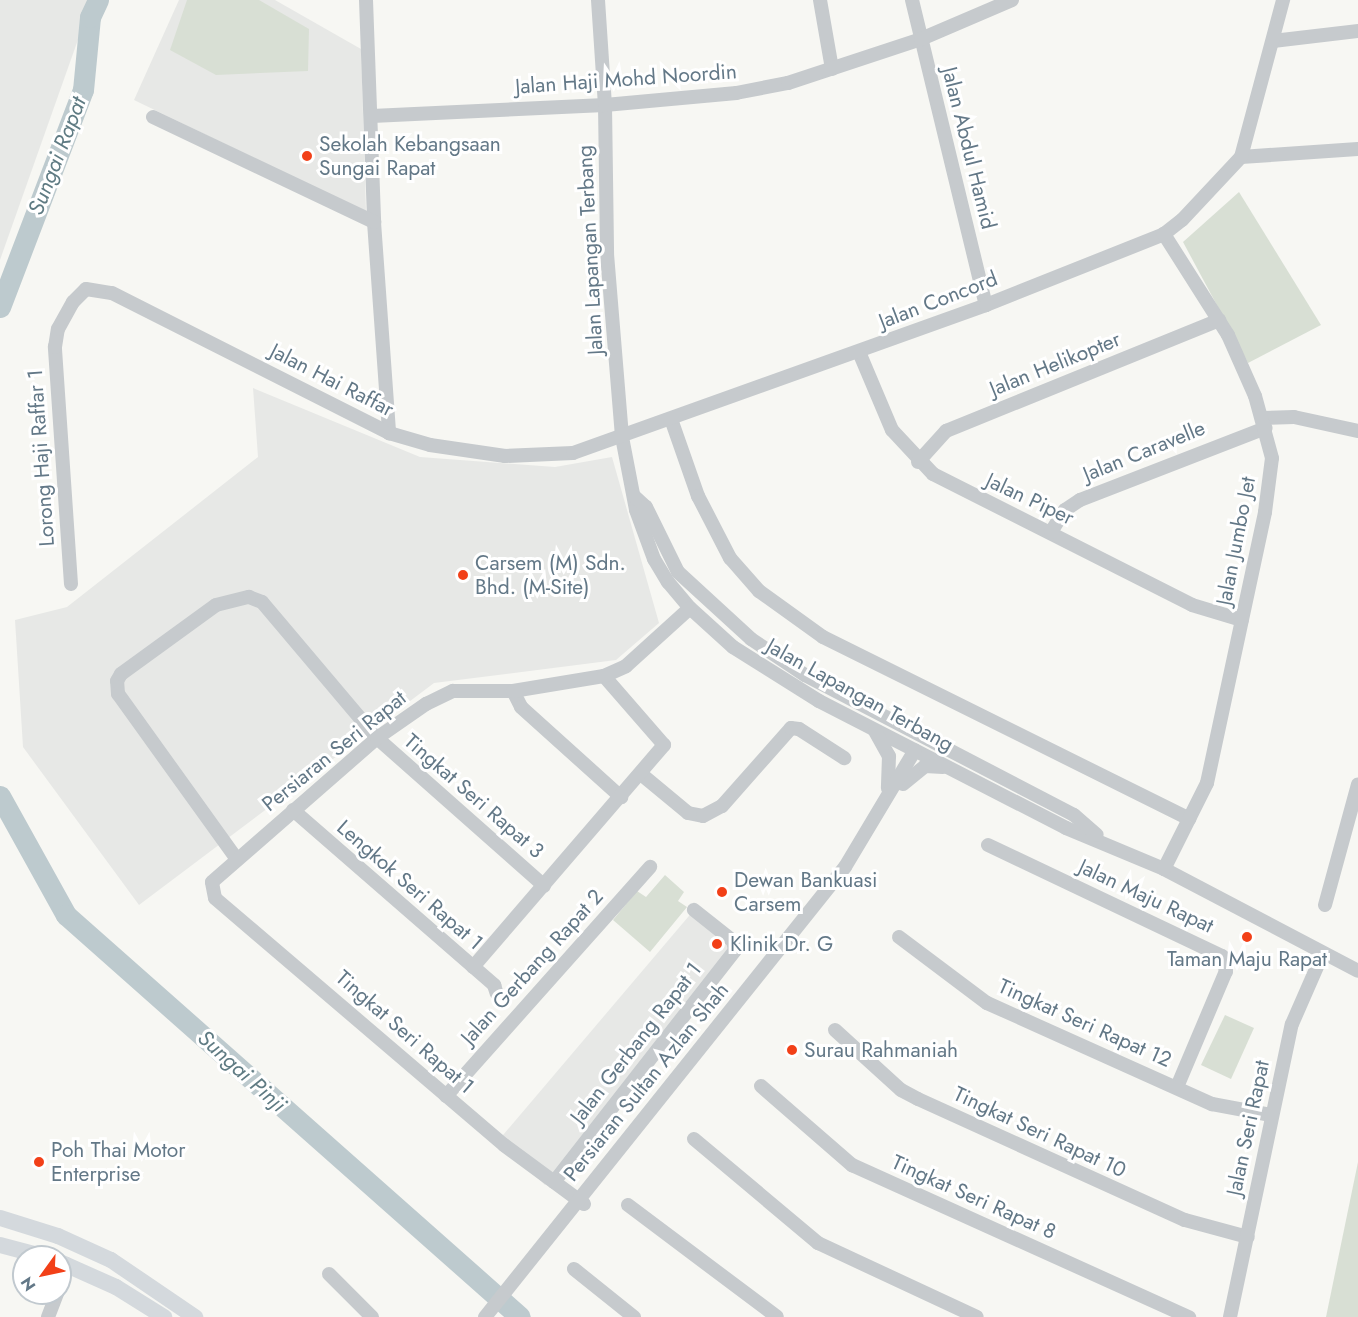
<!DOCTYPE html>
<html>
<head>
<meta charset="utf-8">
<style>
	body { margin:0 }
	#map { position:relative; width:1358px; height:1317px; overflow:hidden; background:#f7f7f3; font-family:Jost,sans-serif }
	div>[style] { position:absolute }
	.built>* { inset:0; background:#e7e8e6 }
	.green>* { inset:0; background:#d8dfd4 }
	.river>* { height:21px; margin:-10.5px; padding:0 10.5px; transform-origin:10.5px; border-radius:10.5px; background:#bdcace }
	.minor>* { height:14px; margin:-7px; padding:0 7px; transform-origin:7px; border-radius:7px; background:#c6cacd }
	.major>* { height:16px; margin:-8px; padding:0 8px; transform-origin:8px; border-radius:8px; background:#d4d9dd }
	.dots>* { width:16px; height:16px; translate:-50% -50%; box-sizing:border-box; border:3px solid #fff; border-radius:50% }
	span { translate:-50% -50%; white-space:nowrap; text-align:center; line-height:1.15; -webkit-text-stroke:6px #fff; paint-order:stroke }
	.street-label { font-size:21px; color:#637887 }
	.poi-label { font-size:21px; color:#637887 }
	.left { translate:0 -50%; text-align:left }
	.water-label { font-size:22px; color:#5f7b83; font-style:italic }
	.north { position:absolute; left:12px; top:1245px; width:60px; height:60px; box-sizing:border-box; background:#fff; border:2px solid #c1c9cf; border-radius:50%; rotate:237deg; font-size:16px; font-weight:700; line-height:24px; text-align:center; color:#637887 }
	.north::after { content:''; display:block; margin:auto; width:21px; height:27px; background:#f24018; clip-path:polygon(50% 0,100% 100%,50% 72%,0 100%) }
</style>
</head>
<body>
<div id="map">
	<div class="built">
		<i style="clip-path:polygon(0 0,92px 0,0 260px)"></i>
		<i style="clip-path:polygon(179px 0,275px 0,361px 49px,366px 212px,134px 100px)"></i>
		<i style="clip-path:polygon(253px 388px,420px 457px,555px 467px,612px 457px,659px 623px,616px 660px,434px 683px,139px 905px,23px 747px,15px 620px,67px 607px,258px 457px)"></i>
		<i style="clip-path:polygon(694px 910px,739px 948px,545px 1185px,498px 1141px)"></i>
	</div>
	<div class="green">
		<i style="clip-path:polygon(187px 0,259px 0,309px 29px,308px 71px,216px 75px,170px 50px)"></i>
		<i style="clip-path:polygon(1239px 192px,1321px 325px,1248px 363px,1183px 242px)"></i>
		<i style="clip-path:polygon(665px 875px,684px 892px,678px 901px,687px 907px,650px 952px,613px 920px,637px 891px,646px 897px)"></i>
		<i style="clip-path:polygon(1225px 1015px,1254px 1028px,1231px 1079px,1201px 1065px)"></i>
		<i style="clip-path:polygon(1358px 1162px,1358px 1317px,1326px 1317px)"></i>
	</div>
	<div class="river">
		<i style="left:0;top:307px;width:232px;rotate:-69.1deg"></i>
		<i style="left:83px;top:90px;width:73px;rotate:-84.5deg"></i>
		<i style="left:90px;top:17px;width:19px;rotate:-65deg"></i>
		<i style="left:0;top:796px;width:136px;rotate:61deg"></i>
		<i style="left:66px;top:915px;width:606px;rotate:41.52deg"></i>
	</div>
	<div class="minor">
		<i style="left:366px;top:0;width:222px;rotate:87.9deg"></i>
		<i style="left:374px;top:222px;width:212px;rotate:85.9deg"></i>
		<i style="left:598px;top:0;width:105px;rotate:86.2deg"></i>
		<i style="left:605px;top:105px;width:149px;rotate:89.2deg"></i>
		<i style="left:607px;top:254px;width:184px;rotate:85.3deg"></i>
		<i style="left:622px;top:437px;width:74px;rotate:79.1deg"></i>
		<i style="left:636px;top:510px;width:52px;rotate:69.8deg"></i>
		<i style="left:654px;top:559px;width:27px;rotate:59deg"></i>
		<i style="left:668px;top:582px;width:34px;rotate:50deg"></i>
		<i style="left:690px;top:608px;width:58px;rotate:42.2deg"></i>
		<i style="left:733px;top:647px;width:102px;rotate:32.1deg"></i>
		<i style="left:819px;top:701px;width:278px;rotate:27.2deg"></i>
		<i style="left:1066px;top:828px;width:106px;rotate:22.7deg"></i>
		<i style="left:1164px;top:869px;width:219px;rotate:27.7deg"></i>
		<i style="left:820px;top:0;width:70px;rotate:80.1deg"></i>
		<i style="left:912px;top:0;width:314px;rotate:76.4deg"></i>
		<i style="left:1273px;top:41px;width:86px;rotate:-6.7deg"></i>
		<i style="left:372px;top:116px;width:233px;rotate:-2.7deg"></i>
		<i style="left:605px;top:105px;width:132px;rotate:-5.2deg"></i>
		<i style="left:736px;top:93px;width:53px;rotate:-10.9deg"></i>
		<i style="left:788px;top:83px;width:140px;rotate:-18.3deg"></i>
		<i style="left:921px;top:39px;width:99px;rotate:-23.2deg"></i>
		<i style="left:153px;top:117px;width:245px;rotate:25.4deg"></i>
		<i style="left:1241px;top:157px;width:117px;rotate:-3.9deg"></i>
		<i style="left:859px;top:352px;width:85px;rotate:67.1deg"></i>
		<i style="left:892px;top:430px;width:60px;rotate:47deg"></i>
		<i style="left:933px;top:474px;width:290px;rotate:26.8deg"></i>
		<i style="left:1192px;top:605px;width:52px;rotate:16.7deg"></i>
		<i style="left:1262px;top:418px;width:32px;rotate:-2deg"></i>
		<i style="left:1294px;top:417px;width:66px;rotate:12.3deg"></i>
		<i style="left:671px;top:419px;width:82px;rotate:70.7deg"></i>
		<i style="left:698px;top:496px;width:70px;rotate:62.7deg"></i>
		<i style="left:730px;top:558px;width:44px;rotate:48.7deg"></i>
		<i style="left:759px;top:591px;width:79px;rotate:35.7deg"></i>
		<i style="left:823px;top:637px;width:409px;rotate:26.4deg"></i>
		<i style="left:918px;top:462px;width:42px;rotate:-47.9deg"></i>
		<i style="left:946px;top:431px;width:295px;rotate:-22.1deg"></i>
		<i style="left:634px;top:496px;width:16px;rotate:43deg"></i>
		<i style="left:646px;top:507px;width:72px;rotate:63.8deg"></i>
		<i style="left:678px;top:572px;width:99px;rotate:42.5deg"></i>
		<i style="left:751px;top:639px;width:65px;rotate:33.7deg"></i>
		<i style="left:805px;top:675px;width:303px;rotate:27.5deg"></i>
		<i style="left:1074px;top:815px;width:30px;rotate:41deg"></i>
		<i style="left:1051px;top:532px;width:26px;rotate:-58deg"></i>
		<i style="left:1065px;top:510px;width:18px;rotate:-34deg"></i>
		<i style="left:1080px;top:500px;width:199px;rotate:-21.2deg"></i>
		<i style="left:71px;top:584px;width:238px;rotate:-93.9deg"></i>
		<i style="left:55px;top:347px;width:18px;rotate:-81deg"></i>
		<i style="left:58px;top:329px;width:31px;rotate:-61deg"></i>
		<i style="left:73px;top:302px;width:18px;rotate:-45deg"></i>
		<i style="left:86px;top:289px;width:26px;rotate:9deg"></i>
		<i style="left:112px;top:293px;width:310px;rotate:26.8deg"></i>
		<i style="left:389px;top:433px;width:43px;rotate:16.3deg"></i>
		<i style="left:430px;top:445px;width:76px;rotate:8.3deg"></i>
		<i style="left:505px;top:456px;width:68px;rotate:-2.5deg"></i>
		<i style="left:573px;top:453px;width:439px;rotate:-19.7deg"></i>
		<i style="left:986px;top:305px;width:192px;rotate:-21.7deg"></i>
		<i style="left:1164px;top:234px;width:23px;rotate:-38deg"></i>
		<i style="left:1182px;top:220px;width:86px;rotate:-46.9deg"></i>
		<i style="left:1241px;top:157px;width:163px;rotate:-75deg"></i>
		<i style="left:513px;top:691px;width:18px;rotate:63deg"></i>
		<i style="left:521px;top:707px;width:135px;rotate:42deg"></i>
		<i style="left:875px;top:731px;width:29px;rotate:61deg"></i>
		<i style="left:889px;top:756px;width:32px;rotate:92deg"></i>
		<i style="left:641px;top:774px;width:61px;rotate:39.7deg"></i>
		<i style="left:688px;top:813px;width:15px;rotate:11deg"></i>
		<i style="left:703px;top:816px;width:21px;rotate:-28deg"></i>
		<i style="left:722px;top:806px;width:104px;rotate:-48.5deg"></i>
		<i style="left:791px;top:728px;width:8px;rotate:7deg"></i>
		<i style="left:799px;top:729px;width:54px;rotate:32.8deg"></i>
		<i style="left:903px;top:784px;width:28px;rotate:-39deg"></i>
		<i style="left:925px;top:766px;width:18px;rotate:3deg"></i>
		<i style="left:293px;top:810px;width:267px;rotate:41deg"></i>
		<i style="left:494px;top:985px;width:9px;rotate:72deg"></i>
		<i style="left:988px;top:845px;width:259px;rotate:25.4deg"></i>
		<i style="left:1222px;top:956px;width:16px;rotate:75deg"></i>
		<i style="left:1226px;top:971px;width:126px;rotate:112.9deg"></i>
		<i style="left:236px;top:858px;width:202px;rotate:-125.7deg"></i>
		<i style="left:118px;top:694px;width:13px;rotate:-94deg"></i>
		<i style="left:117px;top:681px;width:8px;rotate:-60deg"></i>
		<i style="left:121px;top:674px;width:117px;rotate:-36deg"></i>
		<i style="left:216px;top:605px;width:34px;rotate:-14deg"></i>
		<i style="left:249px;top:597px;width:14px;rotate:21deg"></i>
		<i style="left:262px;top:602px;width:178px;rotate:49.8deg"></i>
		<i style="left:377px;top:738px;width:223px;rotate:41.5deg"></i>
		<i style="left:1164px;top:869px;width:96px;rotate:-63.4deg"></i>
		<i style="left:1207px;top:783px;width:277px;rotate:-77.9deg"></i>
		<i style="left:1265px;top:512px;width:54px;rotate:-82.6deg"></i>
		<i style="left:1272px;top:458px;width:64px;rotate:-105.3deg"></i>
		<i style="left:1255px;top:396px;width:67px;rotate:-113.9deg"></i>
		<i style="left:1228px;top:335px;width:120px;rotate:-122.4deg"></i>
		<i style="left:1325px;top:905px;width:125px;rotate:-74.7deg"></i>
		<i style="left:899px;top:937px;width:110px;rotate:36.9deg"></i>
		<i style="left:987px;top:1003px;width:247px;rotate:24.2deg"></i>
		<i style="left:1212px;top:1104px;width:60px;rotate:10.6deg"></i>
		<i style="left:473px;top:967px;width:293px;rotate:-49.3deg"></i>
		<i style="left:664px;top:745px;width:91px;rotate:-131deg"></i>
		<i style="left:835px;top:1030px;width:89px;rotate:42.3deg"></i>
		<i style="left:901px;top:1090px;width:19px;rotate:28deg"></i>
		<i style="left:918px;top:1099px;width:293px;rotate:24.4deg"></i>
		<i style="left:1185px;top:1220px;width:65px;rotate:15.1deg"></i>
		<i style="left:761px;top:1086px;width:121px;rotate:41deg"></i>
		<i style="left:852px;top:1165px;width:370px;rotate:24.3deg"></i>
		<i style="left:446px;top:1096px;width:307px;rotate:-48.3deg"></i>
		<i style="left:694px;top:1139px;width:162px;rotate:40deg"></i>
		<i style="left:818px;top:1243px;width:175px;rotate:25deg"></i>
		<i style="left:554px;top:1182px;width:294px;rotate:-52deg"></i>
		<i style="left:735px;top:950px;width:9px;rotate:-103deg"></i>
		<i style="left:733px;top:941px;width:50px;rotate:-141.5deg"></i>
		<i style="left:584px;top:1204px;width:99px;rotate:-143.6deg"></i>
		<i style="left:504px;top:1145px;width:380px;rotate:-139.5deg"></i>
		<i style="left:215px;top:898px;width:16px;rotate:-101deg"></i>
		<i style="left:212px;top:882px;width:219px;rotate:-41.1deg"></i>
		<i style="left:377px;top:738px;width:60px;rotate:-34.8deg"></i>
		<i style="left:426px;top:704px;width:30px;rotate:-26deg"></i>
		<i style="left:453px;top:691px;width:60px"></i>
		<i style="left:513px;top:691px;width:92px;rotate:-9.4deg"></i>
		<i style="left:604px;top:676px;width:24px;rotate:-24deg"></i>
		<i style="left:626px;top:666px;width:86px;rotate:-42.2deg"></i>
		<i style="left:628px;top:1205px;width:186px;rotate:36.9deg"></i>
		<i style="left:574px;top:1269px;width:77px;rotate:38.7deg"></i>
		<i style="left:329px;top:1274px;width:61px;rotate:45deg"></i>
		<i style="left:60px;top:1283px;width:20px;rotate:-72deg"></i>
		<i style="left:48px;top:1317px;width:26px;rotate:-69deg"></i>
		<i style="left:485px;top:1317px;width:576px;rotate:-51.34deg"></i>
		<i style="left:845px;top:867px;width:136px;rotate:-59.1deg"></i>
		<i style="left:1230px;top:1317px;width:299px;rotate:-78.1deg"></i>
		<i style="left:1292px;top:1024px;width:77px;rotate:-66.4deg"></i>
	</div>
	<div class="major">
		<i style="left:0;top:1218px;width:61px;rotate:17.2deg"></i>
		<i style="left:58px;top:1236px;width:58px;rotate:24.4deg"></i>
		<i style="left:111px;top:1260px;width:102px;rotate:34.2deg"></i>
		<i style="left:0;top:1245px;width:47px;rotate:14.9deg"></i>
		<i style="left:60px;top:1262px;width:61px;rotate:24.1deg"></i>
		<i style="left:116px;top:1287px;width:57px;rotate:32deg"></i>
	</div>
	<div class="dots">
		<i style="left:307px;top:156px;background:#f24018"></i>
		<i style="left:463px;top:575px;background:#f24018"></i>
		<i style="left:722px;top:892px;background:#f24018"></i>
		<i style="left:1247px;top:937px;background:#f24018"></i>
		<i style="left:717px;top:944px;background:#f24018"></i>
		<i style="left:792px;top:1050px;background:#f24018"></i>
		<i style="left:39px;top:1162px;background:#f24018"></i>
	</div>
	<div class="street-label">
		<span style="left:626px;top:79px;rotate:-4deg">Jalan Haji Mohd Noordin</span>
		<span style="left:969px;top:148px;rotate:76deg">Jalan Abdul Hamid</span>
		<span style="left:590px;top:250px;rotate:-93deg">Jalan Lapangan Terbang</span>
		<span style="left:938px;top:300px;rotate:-21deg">Jalan Concord</span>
		<span style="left:1055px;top:364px;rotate:-22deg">Jalan Helikopter</span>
		<span style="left:332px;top:380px;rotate:27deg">Jalan Hai Raffar</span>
		<span style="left:1144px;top:451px;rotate:-22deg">Jalan Caravelle</span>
		<span style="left:41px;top:458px;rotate:-94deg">Lorong Haji Raffar 1</span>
		<span style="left:1030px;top:499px;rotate:25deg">Jalan Piper</span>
		<span style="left:1236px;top:541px;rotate:-79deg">Jalan Jumbo Jet</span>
		<span style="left:860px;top:695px;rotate:29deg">Jalan Lapangan Terbang</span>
		<span style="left:334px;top:751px;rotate:-39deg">Persiaran Seri Rapat</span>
		<span style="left:474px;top:796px;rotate:41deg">Tingkat Seri Rapat 3</span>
		<span style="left:410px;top:885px;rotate:41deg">Lengkok Seri Rapat 1</span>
		<span style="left:1146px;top:896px;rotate:25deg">Jalan Maju Rapat</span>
		<span style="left:532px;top:967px;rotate:-48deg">Jalan Gerbang Rapat 2</span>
		<span style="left:1085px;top:1023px;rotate:24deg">Tingkat Seri Rapat 12</span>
		<span style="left:405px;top:1032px;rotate:41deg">Tingkat Seri Rapat 1</span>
		<span style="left:636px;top:1043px;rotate:-52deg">Jalan Gerbang Rapat 1</span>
		<span style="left:646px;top:1082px;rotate:-51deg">Persiaran Sultan Azlan Shah</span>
		<span style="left:1248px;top:1128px;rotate:-78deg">Jalan Seri Rapat</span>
		<span style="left:1040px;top:1132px;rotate:25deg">Tingkat Seri Rapat 10</span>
		<span style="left:974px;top:1197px;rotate:24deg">Tingkat Seri Rapat 8</span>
	</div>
	<div class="poi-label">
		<span class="left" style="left:319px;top:156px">Sekolah Kebangsaan<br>Sungai Rapat</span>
		<span class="left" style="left:475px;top:575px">Carsem (M) Sdn.<br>Bhd. (M-Site)</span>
		<span class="left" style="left:734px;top:892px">Dewan Bankuasi<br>Carsem</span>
		<span class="left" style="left:730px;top:944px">Klinik Dr. G</span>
		<span style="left:1247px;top:959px">Taman Maju Rapat</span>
		<span class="left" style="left:804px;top:1050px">Surau Rahmaniah</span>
		<span class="left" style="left:51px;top:1162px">Poh Thai Motor<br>Enterprise</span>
	</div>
	<div class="water-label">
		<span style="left:57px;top:156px;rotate:-69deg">Sungai Rapat</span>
		<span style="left:242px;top:1071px;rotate:42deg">Sungai Pinji</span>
	</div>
	<div class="north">N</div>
</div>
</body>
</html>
